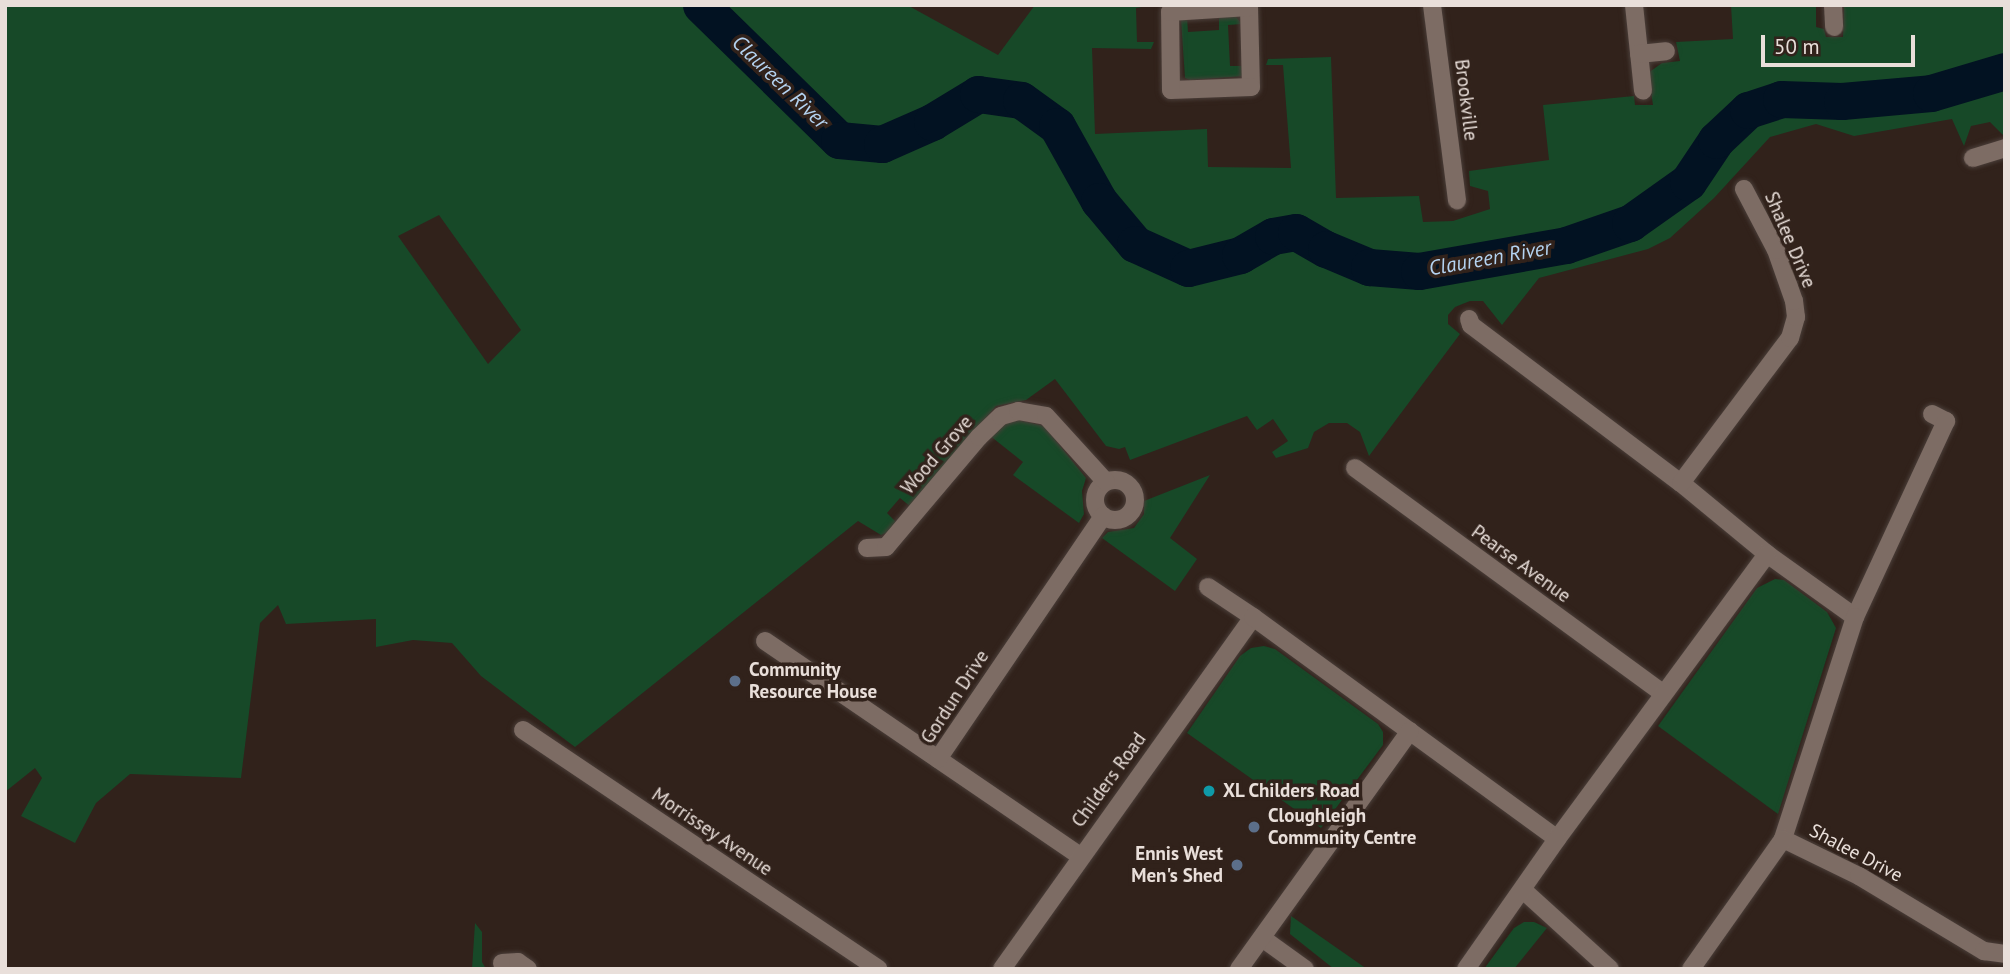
<!DOCTYPE html>
<html>
<head>
<meta charset="utf-8">
<style>
	body { margin:0 }
	#map { position:relative; width:2010px; height:974px; overflow:hidden; background:#31221b; font-family:"PT Sans",sans-serif }
	div>[style] { position:absolute }
	.green>* { inset:0; background:#174928 }
	.river>* { height:37px; margin:-18.5px; padding:0 18.5px; transform-origin:18.5px; border-radius:18.5px; background:#021222 }
	.roads { filter:drop-shadow(0 0 2px #4a3e39) drop-shadow(0 0 2px #4a3e39) }
	.street>* { height:18px; margin:-9px; padding:0 9px; transform-origin:9px; border-radius:9px; background:#7d6c64 }
	.street>.ring { margin:-9px; padding:0; box-sizing:content-box; background:none; border:18px solid #7d6c64; border-radius:50% }
	.dots>* { width:19px; height:19px; translate:-50% -50%; box-sizing:border-box; border:4px solid #31221b; border-radius:50% }
	span { translate:-50% -50%; white-space:nowrap; text-align:center; line-height:1.15; -webkit-text-stroke:7px #31221b; paint-order:stroke }
	.street-label { font-size:19px; color:#e9dfda }
	.poi-label { font-size:19px; color:#e9dfda; font-weight:700 }
	.left { translate:0 -50%; text-align:left }
	.right { translate:-100% -50%; text-align:right }
	.water-label { font-size:21px; color:#b4d3f1; font-style:italic }
	.frame { position:absolute; inset:0; border:7px solid #e9dfda; pointer-events:none }
	.scale { position:absolute; left:1761px; top:35px; width:154px; height:32px; box-sizing:border-box; border:4px solid #e9dfda; border-top:0; padding-left:9px; font-size:21px; line-height:24px; white-space:nowrap; color:#e9dfda; -webkit-text-stroke:5px #31221b; paint-order:stroke }
</style>
</head>
<body>
<div id="map">
	<div class="green">
		<i style="clip-path:polygon(evenodd,5px 5px,907px 5px,998px 55px,1035px 5px,1154px 5px,1136px 8px,1137px 42px,1154px 42px,1151px 49px,1092px 48px,1095px 134px,1207px 129px,1208px 167px,1291px 168px,1283px 65px,1266px 65px,1268px 59px,1331px 57px,1336px 198px,1419px 196px,1423px 222px,1453px 221px,1490px 209px,1488px 191px,1470px 186px,1469px 171px,1549px 160px,1543px 105px,1634px 96px,1635px 105px,1653px 105px,1648px 73px,1662px 63px,1680px 61px,1676px 42px,1733px 39px,1731px 5px,1816px 5px,1816px 27px,1824px 29px,1826px 37px,1843px 37px,1844px 5px,2005px 5px,2005px 137px,1990px 122px,1971px 126px,1964px 146px,1952px 119px,1854px 136px,1816px 124px,1770px 137px,1714px 198px,1670px 238px,1648px 249px,1539px 278px,1502px 325px,1483px 301px,1470px 301px,1455px 307px,1448px 315px,1448px 324px,1460px 334px,1369px 456px,1360px 432px,1347px 423px,1329px 423px,1314px 432px,1308px 448px,1276px 458px,1272px 452px,1288px 441px,1273px 419px,1257px 430px,1247px 416px,1130px 460px,1125px 447px,1119px 449px,1106px 446px,1055px 379px,1026px 400px,996px 406px,911px 507px,900px 498px,887px 513px,897px 523px,891px 531px,881px 535px,858px 521px,575px 747px,481px 676px,452px 643px,413px 640px,376px 647px,376px 619px,286px 624px,278px 605px,260px 623px,241px 778px,130px 774px,96px 803px,75px 843px,21px 816px,42px 778px,35px 768px,5px 792px,5px 5px,439px 215px,521px 330px,488px 364px,398px 236px,439px 215px)"></i>
		<i style="clip-path:polygon(1233px 13px,1242px 24px,1228px 25px,1230px 66px,1245px 66px,1244px 76px,1190px 80px,1185px 78px,1181px 20px,1187px 17px,1188px 32px,1219px 30px,1219px 15px)"></i>
		<i style="clip-path:polygon(1018px 420px,1044px 426px,1086px 478px,1082px 491px,1084px 514px,1079px 523px,1013px 475px,1023px 462px,989px 435px,1003px 424px)"></i>
		<i style="clip-path:polygon(1210px 475px,1170px 538px,1197px 559px,1175px 591px,1102px 538px,1108px 532px,1134px 528px,1144px 514px,1144px 501px)"></i>
		<i style="clip-path:polygon(1775px 579px,1784px 580px,1827px 612px,1836px 628px,1778px 814px,1658px 726px,1757px 588px)"></i>
		<i style="clip-path:polygon(1264px 646px,1275px 649px,1378px 724px,1383px 732px,1383px 745px,1321px 828px,1187px 733px,1240px 656px,1251px 648px)"></i>
		<i style="clip-path:polygon(1291px 916px,1367px 969px,1334px 969px,1290px 934px)"></i>
		<i style="clip-path:polygon(1524px 922px,1534px 922px,1547px 928px,1514px 969px,1484px 969px,1514px 928px)"></i>
		<i style="clip-path:polygon(475px 923px,482px 932px,482px 962px,486px 969px,472px 969px)"></i>
	</div>
	<div class="river">
		<i style="left:701px;top:5px;width:193px;rotate:44.4deg"></i>
		<i style="left:839px;top:140px;width:43px;rotate:5.3deg"></i>
		<i style="left:882px;top:144px;width:55px;rotate:-23.7deg"></i>
		<i style="left:932px;top:122px;width:54px;rotate:-31.3deg"></i>
		<i style="left:978px;top:94px;width:43px;rotate:7.9deg"></i>
		<i style="left:1021px;top:100px;width:44px;rotate:35.8deg"></i>
		<i style="left:1057px;top:126px;width:86px;rotate:60.8deg"></i>
		<i style="left:1099px;top:201px;width:56px;rotate:50.1deg"></i>
		<i style="left:1135px;top:244px;width:58px;rotate:24.4deg"></i>
		<i style="left:1188px;top:268px;width:54px;rotate:-14deg"></i>
		<i style="left:1240px;top:255px;width:38px;rotate:-30deg"></i>
		<i style="left:1273px;top:236px;width:23px;rotate:-10deg"></i>
		<i style="left:1296px;top:232px;width:34px;rotate:30deg"></i>
		<i style="left:1326px;top:249px;width:47px;rotate:22.7deg"></i>
		<i style="left:1369px;top:267px;width:50px;rotate:4.6deg"></i>
		<i style="left:1419px;top:271px;width:149px;rotate:-10deg"></i>
		<i style="left:1566px;top:245px;width:68px;rotate:-19deg"></i>
		<i style="left:1630px;top:223px;width:71px;rotate:-35.3deg"></i>
		<i style="left:1688px;top:182px;width:50px;rotate:-56.3deg"></i>
		<i style="left:1716px;top:140px;width:44px;rotate:-43.2deg"></i>
		<i style="left:1748px;top:110px;width:35px;rotate:-18deg"></i>
		<i style="left:1781px;top:99px;width:61px;rotate:1.9deg"></i>
		<i style="left:1842px;top:101px;width:89px;rotate:-5.1deg"></i>
		<i style="left:1931px;top:93px;width:77px;rotate:-16.6deg"></i>
	</div>
	<div class="roads">
		<div class="street">
			<i style="left:1432px;top:5px;width:197px;rotate:82.7deg"></i>
			<i style="left:1634px;top:5px;width:86px;rotate:84deg"></i>
			<i style="left:1833px;top:5px;width:22px;rotate:87deg"></i>
			<i style="left:1249px;top:7px;width:80px;rotate:88.6deg"></i>
			<i style="left:1251px;top:87px;width:80px;rotate:177.9deg"></i>
			<i style="left:1171px;top:90px;width:78px;rotate:-90.7deg"></i>
			<i style="left:1170px;top:12px;width:79px;rotate:-3.6deg"></i>
			<i style="left:1639px;top:54px;width:27px;rotate:-6deg"></i>
			<i style="left:1973px;top:158px;width:34px;rotate:-17deg"></i>
			<i style="left:1469px;top:319px;width:6px;rotate:72deg"></i>
			<i style="left:1471px;top:325px;width:263px;rotate:37deg"></i>
			<i style="left:1681px;top:483px;width:112px;rotate:39.5deg"></i>
			<i style="left:1767px;top:554px;width:108px;rotate:35.6deg"></i>
			<i style="left:1932px;top:414px;width:16px;rotate:27deg"></i>
			<i style="left:1946px;top:421px;width:216px;rotate:114.9deg"></i>
			<i style="left:1855px;top:617px;width:233px;rotate:108deg"></i>
			<i style="left:1783px;top:839px;width:85px;rotate:26deg"></i>
			<i style="left:1859px;top:876px;width:146px;rotate:31deg"></i>
			<i style="left:1984px;top:951px;width:21px;rotate:8deg"></i>
			<i style="left:1355px;top:468px;width:381px;rotate:36.2deg"></i>
			<i class="ring" style="left:1095px;top:480px;width:22px;height:22px"></i>
			<i style="left:1681px;top:483px;width:181px;rotate:-53.1deg"></i>
			<i style="left:1790px;top:338px;width:22px;rotate:-74deg"></i>
			<i style="left:1796px;top:317px;width:16px;rotate:-97deg"></i>
			<i style="left:1794px;top:301px;width:54px;rotate:-109.4deg"></i>
			<i style="left:1776px;top:250px;width:69px;rotate:-117.7deg"></i>
			<i style="left:867px;top:548px;width:19px;rotate:-3deg"></i>
			<i style="left:886px;top:547px;width:144px;rotate:-49.8deg"></i>
			<i style="left:979px;top:437px;width:30px;rotate:-44deg"></i>
			<i style="left:1001px;top:416px;width:18px;rotate:-16deg"></i>
			<i style="left:1018px;top:411px;width:28px;rotate:10deg"></i>
			<i style="left:1046px;top:416px;width:89px;rotate:47.7deg"></i>
			<i style="left:1208px;top:587px;width:54px;rotate:33.7deg"></i>
			<i style="left:765px;top:641px;width:381px;rotate:34.3deg"></i>
			<i style="left:523px;top:730px;width:428px;rotate:33.9deg"></i>
			<i style="left:938px;top:759px;width:294px;rotate:-55.8deg"></i>
			<i style="left:1524px;top:891px;width:116px;rotate:42.2deg"></i>
			<i style="left:1262px;top:938px;width:53px;rotate:35.8deg"></i>
			<i style="left:502px;top:963px;width:16px;rotate:-4deg"></i>
			<i style="left:518px;top:962px;width:12px;rotate:35deg"></i>
			<i style="left:1002px;top:969px;width:432px;rotate:-54.5deg"></i>
			<i style="left:1253px;top:617px;width:376px;rotate:36.1deg"></i>
			<i style="left:1557px;top:839px;width:354px;rotate:-53.6deg"></i>
			<i style="left:1239px;top:969px;width:293px;rotate:-54.3deg"></i>
			<i style="left:1466px;top:969px;width:159px;rotate:-55deg"></i>
			<i style="left:1691px;top:969px;width:159px;rotate:-54.7deg"></i>
		</div>
	</div>
	<div class="dots">
		<i style="left:735px;top:681px;background:#5c6f8a"></i>
		<i style="left:1209px;top:791px;background:#0f9aa8"></i>
		<i style="left:1254px;top:827px;background:#5c6f8a"></i>
		<i style="left:1237px;top:865px;background:#5c6f8a"></i>
	</div>
	<div class="street-label">
		<span style="left:1466px;top:100px;rotate:83deg">Brookville</span>
		<span style="left:1790px;top:240px;rotate:67deg">Shalee Drive</span>
		<span style="left:937px;top:455px;rotate:-49deg">Wood Grove</span>
		<span style="left:1521px;top:564px;rotate:36deg">Pearse Avenue</span>
		<span style="left:955px;top:697px;rotate:-57deg">Gordun Drive</span>
		<span style="left:1109px;top:780px;rotate:-54deg">Childers Road</span>
		<span style="left:712px;top:832px;rotate:34deg">Morrissey Avenue</span>
		<span style="left:1856px;top:853px;rotate:28deg">Shalee Drive</span>
	</div>
	<div class="poi-label">
		<span class="left" style="left:749px;top:681px">Community<br>Resource House</span>
		<span class="left" style="left:1223px;top:791px">XL Childers Road</span>
		<span class="left" style="left:1268px;top:827px">Cloughleigh<br>Community Centre</span>
		<span class="right" style="left:1223px;top:865px">Ennis West<br>Men's Shed</span>
	</div>
	<div class="water-label">
		<span style="left:780px;top:82px;rotate:44deg">Claureen River</span>
		<span style="left:1490px;top:258px;rotate:-10deg">Claureen River</span>
	</div>
	<div class="frame"></div>
	<div class="scale">50 m</div>
</div>
</body>
</html>
